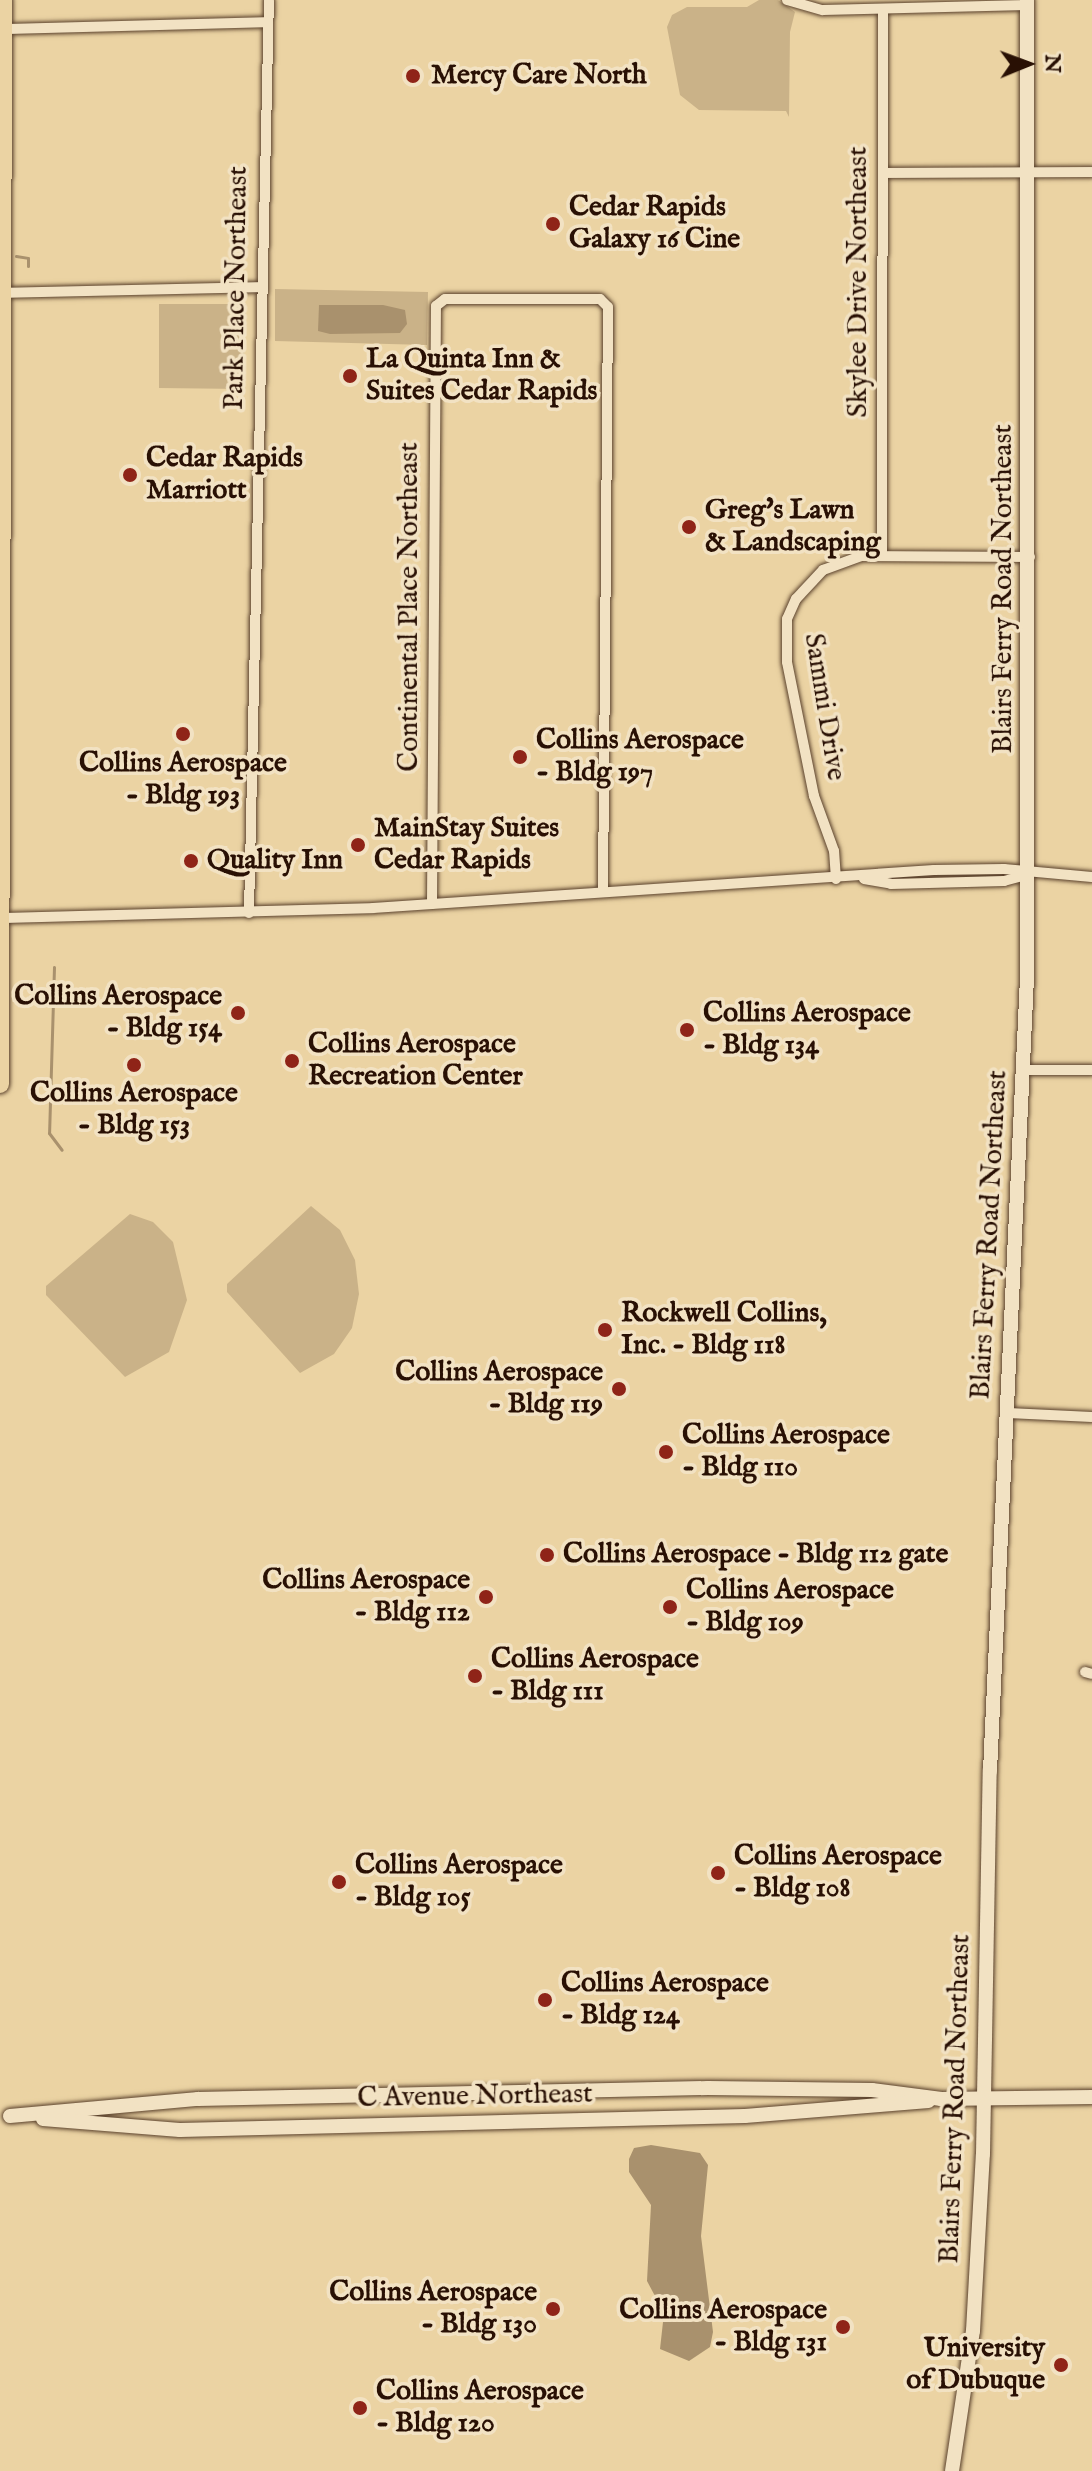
<!DOCTYPE html>
<html>
<head>
<meta charset="utf-8">
<style>
	body { margin:0 }
	#map { position:relative; width:1092px; height:2471px; overflow:hidden; background:#ebd3a3; font-family:"IM FELL English",serif }
	div>[style] { position:absolute }
	.green>* { inset:0; background:#cab288 }
	.water>* { inset:0; background:#a9916d }
	.stream>* { height:3px; margin:-1.5px; padding:0 1.5px; transform-origin:1.5px; border-radius:1.5px; background:#a9916d }
	.roads { filter:drop-shadow(0 0 2px #5a412c) drop-shadow(0 0 2px #5a412c) }
	.street>* { height:10px; margin:-5px; padding:0 5px; transform-origin:5px; border-radius:5px; background:#f2e2c3 }
	.secondary>* { height:14px; margin:-7px; padding:0 7px; transform-origin:7px; border-radius:7px; background:#f2e2c3 }
	.highway>* { height:18px; margin:-9px; padding:0 9px; transform-origin:9px; border-radius:9px; background:#ebd3a3 }
	.dots>* { width:22px; height:22px; translate:-50% -50%; box-sizing:border-box; border:4px solid #f2e2c3; border-radius:50% }
	span { translate:-50% -50%; white-space:nowrap; text-align:center; line-height:1.15; -webkit-text-stroke:7px #f2e2c3; paint-order:stroke }
	.poi-label { font-size:28px; color:#291004; font-weight:700 }
	.left { translate:0 -50%; text-align:left }
	.right { translate:-100% -50%; text-align:right }
	.street-label { font-size:28px; color:#291004 }
	.north { position:absolute; left:988px; top:24px; width:80px; height:80px; -webkit-text-stroke:6px #f2e2c3; paint-order:stroke; rotate:89deg; font-size:22px; font-weight:700; line-height:32px; text-align:center; color:#291004 }
	.north::after { content:''; display:block; margin:auto; width:28px; height:36px; background:#291004; clip-path:polygon(50% 0,100% 100%,50% 72%,0 100%) }
</style>
</head>
<body>
<div id="map">
	<div class="green">
		<i style="clip-path:polygon(759px 0,778px 0,795px 12px,790px 32px,789px 117px,786px 111px,699px 110px,680px 95px,667px 27px,672px 15px,687px 7px,747px 7px)"></i>
		<i style="clip-path:polygon(275px 289px,428px 292px,427px 345px,275px 341px)"></i>
		<i style="clip-path:polygon(159px 304px,246px 304px,243px 389px,159px 388px)"></i>
		<i style="clip-path:polygon(311px 1206px,340px 1230px,355px 1260px,359px 1294px,352px 1328px,334px 1354px,300px 1373px,227px 1292px,227px 1284px)"></i>
		<i style="clip-path:polygon(130px 1214px,153px 1222px,173px 1242px,187px 1300px,169px 1352px,125px 1377px,46px 1295px,46px 1286px)"></i>
	</div>
	<div class="water">
		<i style="clip-path:polygon(319px 305px,383px 305px,405px 310px,407px 324px,400px 333px,330px 334px,318px 331px)"></i>
		<i style="clip-path:polygon(651px 2145px,700px 2153px,708px 2165px,701px 2236px,713px 2332px,710px 2347px,689px 2361px,660px 2349px,664px 2313px,647px 2281px,651px 2205px,629px 2172px,629px 2159px,634px 2148px)"></i>
	</div>
	<div class="stream">
		<i style="left:16px;top:256px;width:12px;rotate:9deg"></i>
		<i style="left:28px;top:258px;width:8px;rotate:90deg"></i>
		<i style="left:54px;top:967px;width:166px;rotate:91.7deg"></i>
		<i style="left:49px;top:1133px;width:21px;rotate:53deg"></i>
	</div>
	<div class="roads">
		<div class="street">
			<i style="left:787px;top:0;width:37px;rotate:16deg"></i>
			<i style="left:823px;top:10px;width:204px;rotate:-1.4deg"></i>
			<i style="left:3px;top:29px;width:265px;rotate:-1.5deg"></i>
			<i style="left:883px;top:173px;width:209px;rotate:-0.3deg"></i>
			<i style="left:2px;top:293px;width:259px;rotate:-1.3deg"></i>
			<i style="left:882px;top:555px;width:546px;rotate:-89.9deg"></i>
			<i style="left:836px;top:879px;width:28px;rotate:-94deg"></i>
			<i style="left:834px;top:851px;width:59px;rotate:-110deg"></i>
			<i style="left:814px;top:796px;width:137px;rotate:-101.4deg"></i>
			<i style="left:787px;top:662px;width:43px;rotate:-90deg"></i>
			<i style="left:787px;top:619px;width:22px;rotate:-66deg"></i>
			<i style="left:796px;top:599px;width:40px;rotate:-47deg"></i>
			<i style="left:823px;top:570px;width:40px;rotate:-20.2deg"></i>
			<i style="left:861px;top:556px;width:169px;rotate:0.3deg"></i>
			<i style="left:864px;top:879px;width:27px;rotate:10deg"></i>
			<i style="left:891px;top:884px;width:113px;rotate:-1.5deg"></i>
			<i style="left:1004px;top:881px;width:24px;rotate:-15deg"></i>
			<i style="left:432px;top:904px;width:598px;rotate:-89.62deg"></i>
			<i style="left:436px;top:306px;width:11px;rotate:-38deg"></i>
			<i style="left:445px;top:299px;width:155px"></i>
			<i style="left:600px;top:299px;width:11px;rotate:45deg"></i>
			<i style="left:608px;top:307px;width:585px;rotate:90.49deg"></i>
			<i style="left:249px;top:913px;width:913px;rotate:-88.75deg"></i>
			<i style="left:0;top:918px;width:373px;rotate:-1.5deg"></i>
			<i style="left:373px;top:908px;width:562px;rotate:-3.88deg"></i>
			<i style="left:934px;top:870px;width:70px;rotate:-0.8deg"></i>
			<i style="left:1004px;top:869px;width:88px;rotate:5.2deg"></i>
			<i style="left:1024px;top:1070px;width:68px"></i>
			<i style="left:1008px;top:1413px;width:84px;rotate:2.7deg"></i>
			<i style="left:1085px;top:1672px;width:7px;rotate:16deg"></i>
		</div>
		<div class="secondary">
			<i style="left:10px;top:2116px;width:189px;rotate:-5.2deg"></i>
			<i style="left:198px;top:2099px;width:510px;rotate:-1.24deg"></i>
			<i style="left:708px;top:2088px;width:164px;rotate:0.7deg"></i>
			<i style="left:872px;top:2090px;width:70px;rotate:7.4deg"></i>
			<i style="left:941px;top:2099px;width:151px;rotate:-0.8deg"></i>
			<i style="left:43px;top:2119px;width:137px;rotate:4.6deg"></i>
			<i style="left:180px;top:2130px;width:565px;rotate:-1.42deg"></i>
			<i style="left:745px;top:2116px;width:184px;rotate:-4.7deg"></i>
			<i style="left:952px;top:2471px;width:142px;rotate:-81.5deg"></i>
			<i style="left:973px;top:2331px;width:177px;rotate:-86.8deg"></i>
			<i style="left:983px;top:2154px;width:383px;rotate:-89deg"></i>
			<i style="left:990px;top:1771px;width:795px;rotate:-87.33deg"></i>
			<i style="left:1027px;top:977px;width:977px;rotate:-90deg"></i>
		</div>
		<div class="highway">
			<i style="left:0;top:1084px;width:1084px;rotate:-89.84deg"></i>
		</div>
	</div>
	<div class="dots">
		<i style="left:413px;top:76px;background:#8f2418"></i>
		<i style="left:553px;top:224px;background:#8f2418"></i>
		<i style="left:350px;top:376px;background:#8f2418"></i>
		<i style="left:130px;top:475px;background:#8f2418"></i>
		<i style="left:689px;top:527px;background:#8f2418"></i>
		<i style="left:183px;top:734px;background:#8f2418"></i>
		<i style="left:520px;top:757px;background:#8f2418"></i>
		<i style="left:358px;top:845px;background:#8f2418"></i>
		<i style="left:191px;top:861px;background:#8f2418"></i>
		<i style="left:238px;top:1013px;background:#8f2418"></i>
		<i style="left:687px;top:1030px;background:#8f2418"></i>
		<i style="left:292px;top:1061px;background:#8f2418"></i>
		<i style="left:134px;top:1065px;background:#8f2418"></i>
		<i style="left:605px;top:1330px;background:#8f2418"></i>
		<i style="left:619px;top:1389px;background:#8f2418"></i>
		<i style="left:666px;top:1452px;background:#8f2418"></i>
		<i style="left:547px;top:1555px;background:#8f2418"></i>
		<i style="left:486px;top:1597px;background:#8f2418"></i>
		<i style="left:670px;top:1607px;background:#8f2418"></i>
		<i style="left:475px;top:1676px;background:#8f2418"></i>
		<i style="left:718px;top:1873px;background:#8f2418"></i>
		<i style="left:339px;top:1882px;background:#8f2418"></i>
		<i style="left:545px;top:2000px;background:#8f2418"></i>
		<i style="left:553px;top:2309px;background:#8f2418"></i>
		<i style="left:843px;top:2327px;background:#8f2418"></i>
		<i style="left:1061px;top:2365px;background:#8f2418"></i>
		<i style="left:360px;top:2408px;background:#8f2418"></i>
	</div>
	<div class="poi-label">
		<span class="left" style="left:431px;top:76px">Mercy Care North</span>
		<span class="left" style="left:569px;top:224px">Cedar Rapids<br>Galaxy 16 Cine</span>
		<span class="left" style="left:366px;top:376px">La Quinta Inn &amp;<br>Suites Cedar Rapids</span>
		<span class="left" style="left:146px;top:475px">Cedar Rapids<br>Marriott</span>
		<span class="left" style="left:705px;top:527px">Greg's Lawn<br>&amp; Landscaping</span>
		<span class="left" style="left:536px;top:757px">Collins Aerospace<br>- Bldg 197</span>
		<span style="left:183px;top:780px">Collins Aerospace<br>- Bldg 193</span>
		<span class="left" style="left:374px;top:845px">MainStay Suites<br>Cedar Rapids</span>
		<span class="left" style="left:207px;top:861px">Quality Inn</span>
		<span class="right" style="left:222px;top:1013px">Collins Aerospace<br>- Bldg 154</span>
		<span class="left" style="left:703px;top:1030px">Collins Aerospace<br>- Bldg 134</span>
		<span class="left" style="left:308px;top:1061px">Collins Aerospace<br>Recreation Center</span>
		<span style="left:134px;top:1110px">Collins Aerospace<br>- Bldg 153</span>
		<span class="left" style="left:621px;top:1330px">Rockwell Collins,<br>Inc. - Bldg 118</span>
		<span class="right" style="left:603px;top:1389px">Collins Aerospace<br>- Bldg 119</span>
		<span class="left" style="left:682px;top:1452px">Collins Aerospace<br>- Bldg 110</span>
		<span class="left" style="left:563px;top:1555px">Collins Aerospace - Bldg 112 gate</span>
		<span class="right" style="left:470px;top:1597px">Collins Aerospace<br>- Bldg 112</span>
		<span class="left" style="left:686px;top:1607px">Collins Aerospace<br>- Bldg 109</span>
		<span class="left" style="left:491px;top:1676px">Collins Aerospace<br>- Bldg 111</span>
		<span class="left" style="left:734px;top:1873px">Collins Aerospace<br>- Bldg 108</span>
		<span class="left" style="left:355px;top:1882px">Collins Aerospace<br>- Bldg 105</span>
		<span class="left" style="left:561px;top:2000px">Collins Aerospace<br>- Bldg 124</span>
		<span class="right" style="left:537px;top:2309px">Collins Aerospace<br>- Bldg 130</span>
		<span class="right" style="left:827px;top:2327px">Collins Aerospace<br>- Bldg 131</span>
		<span class="right" style="left:1045px;top:2365px">University<br>of Dubuque</span>
		<span class="left" style="left:376px;top:2408px">Collins Aerospace<br>- Bldg 120</span>
	</div>
	<div class="street-label">
		<span style="left:859px;top:282px;rotate:-90deg">Skylee Drive Northeast</span>
		<span style="left:237px;top:288px;rotate:-89deg">Park Place Northeast</span>
		<span style="left:1004px;top:589px;rotate:-90deg">Blairs Ferry Road Northeast</span>
		<span style="left:410px;top:607px;rotate:-90deg">Continental Place Northeast</span>
		<span style="left:824px;top:707px;rotate:81deg">Sammi Drive</span>
		<span style="left:990px;top:1235px;rotate:-87deg">Blairs Ferry Road Northeast</span>
		<span style="left:475px;top:2097px;rotate:-1deg">C Avenue Northeast</span>
		<span style="left:956px;top:2099px;rotate:-88deg">Blairs Ferry Road Northeast</span>
	</div>
	<div class="north">N</div>
</div>
</body>
</html>
